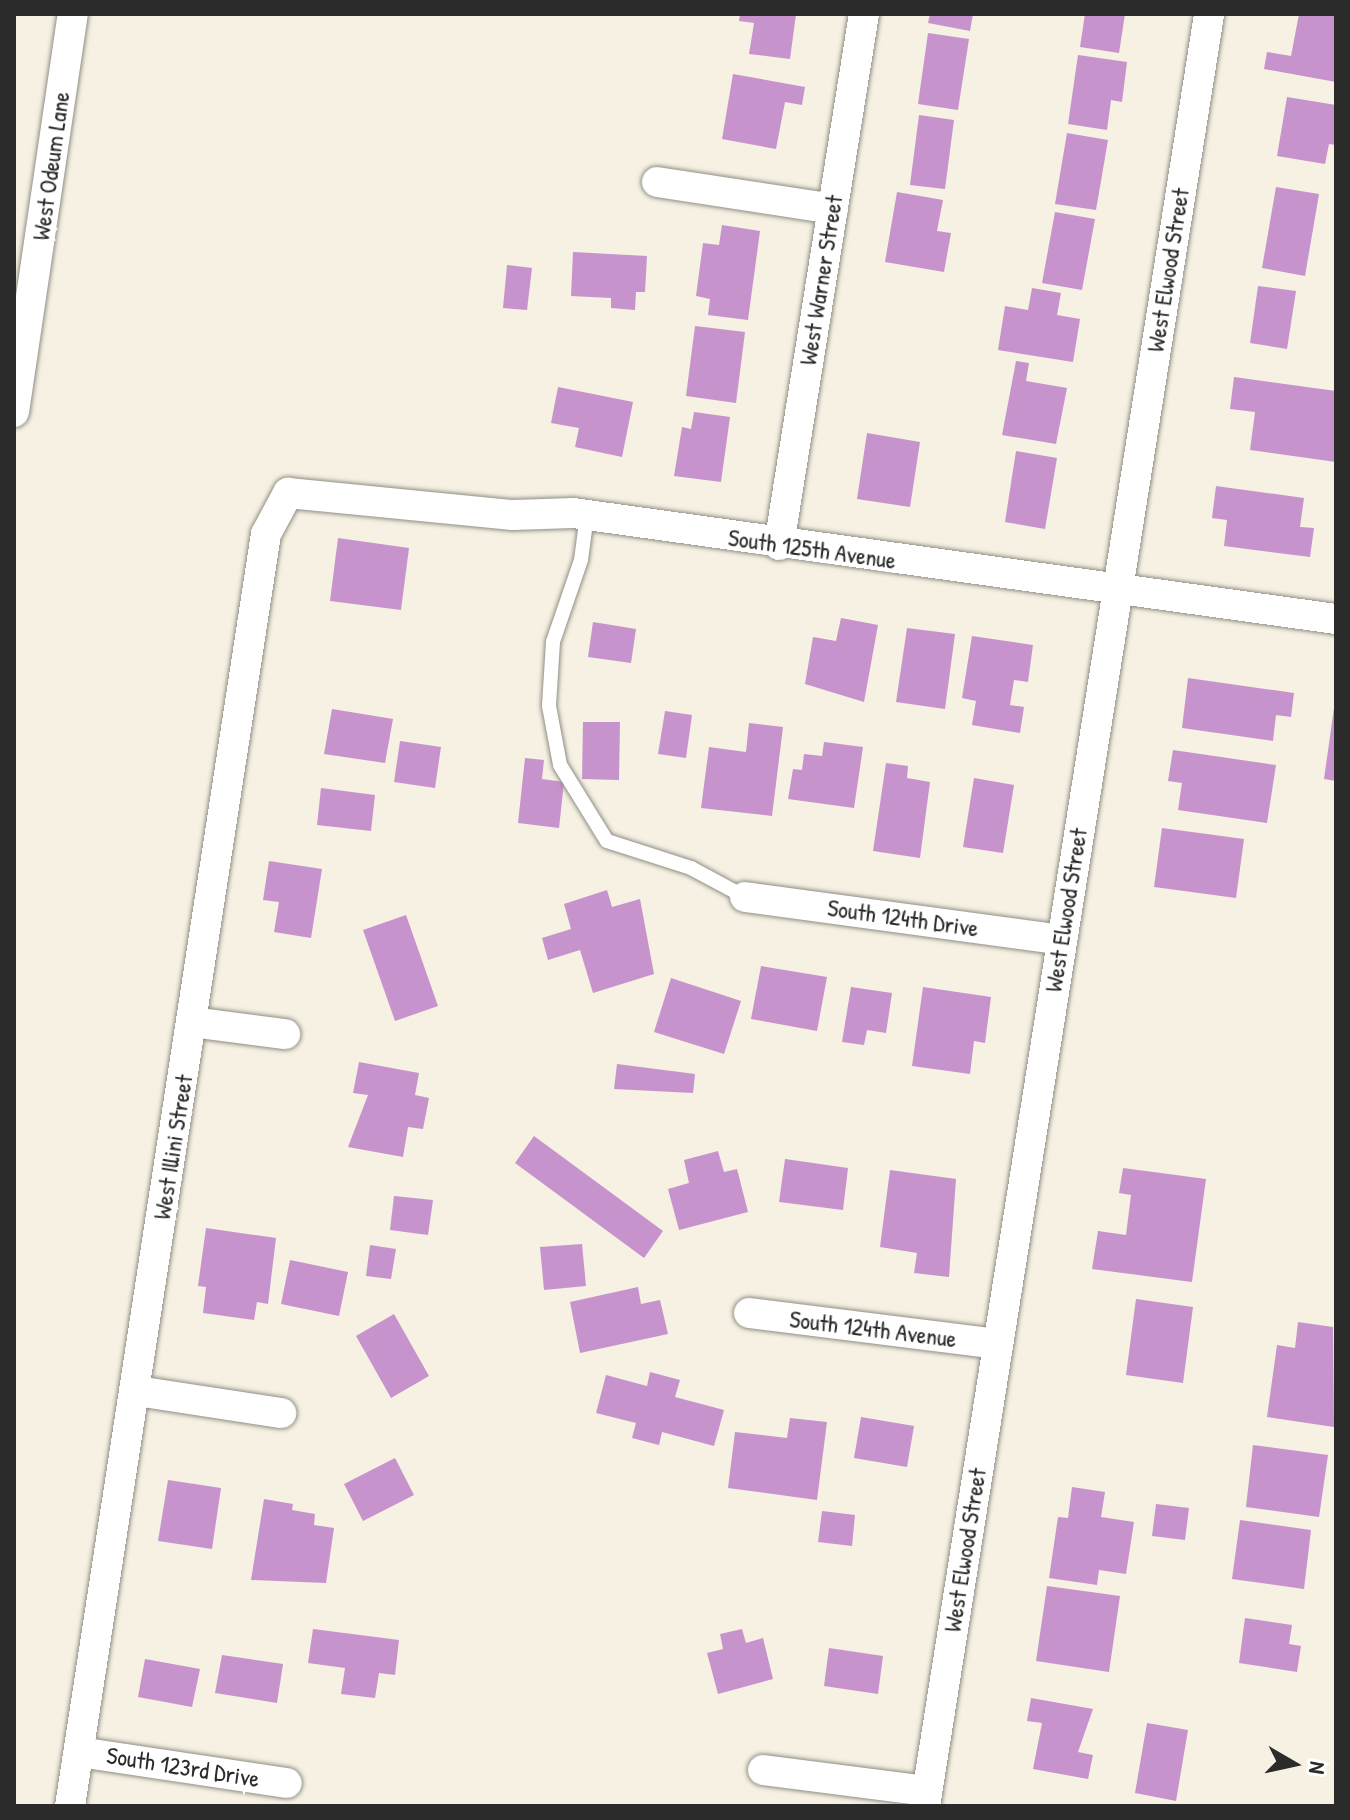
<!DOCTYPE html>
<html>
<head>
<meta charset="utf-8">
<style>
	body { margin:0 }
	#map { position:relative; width:1350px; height:1820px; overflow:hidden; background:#f6f1e2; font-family:"Patrick Hand",sans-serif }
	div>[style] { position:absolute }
	.building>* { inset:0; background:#c793cc }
	.roads { filter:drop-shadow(0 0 2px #908e86) drop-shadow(0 0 2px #908e86) }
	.lane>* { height:14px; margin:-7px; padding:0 7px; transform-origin:7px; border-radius:7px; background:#fff }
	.street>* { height:30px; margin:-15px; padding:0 15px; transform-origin:15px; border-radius:15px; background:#fff }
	span { translate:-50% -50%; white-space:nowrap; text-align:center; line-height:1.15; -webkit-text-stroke:8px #fff; paint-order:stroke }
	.street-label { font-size:24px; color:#2b2b2b }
	.frame { position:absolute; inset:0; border:16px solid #2b2b2b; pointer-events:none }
	.north { position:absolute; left:1254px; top:1724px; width:80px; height:80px; -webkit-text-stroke:6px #fff; paint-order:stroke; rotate:99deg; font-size:22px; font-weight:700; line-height:32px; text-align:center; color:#2b2b2b }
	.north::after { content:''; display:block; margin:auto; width:28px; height:36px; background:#2b2b2b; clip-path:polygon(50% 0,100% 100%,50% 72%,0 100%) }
</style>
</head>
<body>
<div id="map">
	<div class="building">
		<i style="clip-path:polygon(740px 14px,796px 14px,790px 59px,749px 54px,754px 23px,739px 21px)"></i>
		<i style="clip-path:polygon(930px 14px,973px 14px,970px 31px,928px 23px)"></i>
		<i style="clip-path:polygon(1085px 14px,1125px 14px,1119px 53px,1080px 47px)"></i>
		<i style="clip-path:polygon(1299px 14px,1336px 14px,1336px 82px,1264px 69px,1267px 52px,1291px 56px)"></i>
		<i style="clip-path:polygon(928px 33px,969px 39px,958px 110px,918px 104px)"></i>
		<i style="clip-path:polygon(1078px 55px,1127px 62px,1122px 102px,1111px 100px,1107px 130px,1068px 124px)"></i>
		<i style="clip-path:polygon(733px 74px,805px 87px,802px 105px,785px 102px,776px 149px,722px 139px)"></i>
		<i style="clip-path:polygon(1287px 97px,1336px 105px,1336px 145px,1329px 144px,1325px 164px,1277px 156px)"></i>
		<i style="clip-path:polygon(919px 115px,954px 120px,945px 189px,910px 185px)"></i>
		<i style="clip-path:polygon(1067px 133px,1108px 140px,1096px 210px,1055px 204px)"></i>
		<i style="clip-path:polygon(1276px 187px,1319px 194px,1305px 276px,1262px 268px)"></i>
		<i style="clip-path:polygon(897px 192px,943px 200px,937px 231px,951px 233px,944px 272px,885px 262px)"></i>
		<i style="clip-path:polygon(1055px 212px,1095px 219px,1082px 290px,1042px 283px)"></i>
		<i style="clip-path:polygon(722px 225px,760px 231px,748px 320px,708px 315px,710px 299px,696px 296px,703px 243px,719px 245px)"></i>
		<i style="clip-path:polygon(573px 252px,647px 256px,645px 292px,636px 292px,635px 310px,611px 308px,611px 298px,571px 296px)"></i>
		<i style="clip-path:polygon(507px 265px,532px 268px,527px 310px,503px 308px)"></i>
		<i style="clip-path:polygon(1258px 286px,1296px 291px,1287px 349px,1250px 343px)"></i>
		<i style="clip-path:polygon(1032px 288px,1061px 293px,1057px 315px,1080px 319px,1073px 362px,998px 350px,1005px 306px,1028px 310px)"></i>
		<i style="clip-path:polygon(695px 326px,745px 332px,736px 403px,686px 396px)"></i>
		<i style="clip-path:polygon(1016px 361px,1029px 363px,1026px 381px,1067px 388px,1056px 444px,1002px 435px)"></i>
		<i style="clip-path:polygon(1234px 377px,1336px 391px,1336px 462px,1250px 450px,1255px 412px,1230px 409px)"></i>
		<i style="clip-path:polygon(558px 387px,633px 402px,622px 457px,575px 447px,579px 428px,551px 423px)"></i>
		<i style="clip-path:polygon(694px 412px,730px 417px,721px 482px,674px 476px,682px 427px,691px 429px)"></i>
		<i style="clip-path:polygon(867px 433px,920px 442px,910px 507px,857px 499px)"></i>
		<i style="clip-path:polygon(1016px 451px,1057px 458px,1045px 529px,1005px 522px)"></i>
		<i style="clip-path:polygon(1216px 486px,1304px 498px,1300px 527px,1314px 528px,1310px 557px,1224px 546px,1227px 520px,1212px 518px)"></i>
		<i style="clip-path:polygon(338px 538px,409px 548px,401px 610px,330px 601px)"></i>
		<i style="clip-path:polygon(841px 618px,878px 625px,864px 702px,805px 684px,813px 637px,836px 641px)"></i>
		<i style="clip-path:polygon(593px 622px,636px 629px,631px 663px,588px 657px)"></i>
		<i style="clip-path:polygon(907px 628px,955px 634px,945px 709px,896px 702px)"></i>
		<i style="clip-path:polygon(972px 636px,1033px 645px,1028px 682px,1014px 680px,1010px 705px,1024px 707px,1020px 733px,972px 725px,976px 701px,962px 698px)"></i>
		<i style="clip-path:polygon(1188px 678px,1294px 693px,1291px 717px,1276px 715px,1273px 741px,1182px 728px)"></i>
		<i style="clip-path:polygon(1334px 708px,1336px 708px,1336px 781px,1324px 779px)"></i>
		<i style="clip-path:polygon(332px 709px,393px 719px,385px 763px,324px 754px)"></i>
		<i style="clip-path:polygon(665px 711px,692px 715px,686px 758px,658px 754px)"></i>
		<i style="clip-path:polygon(583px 722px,620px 722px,619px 780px,582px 779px)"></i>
		<i style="clip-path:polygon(749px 723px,783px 727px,772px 816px,701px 808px,709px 747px,746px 752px)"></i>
		<i style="clip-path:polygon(400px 741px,441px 747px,435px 788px,394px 782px)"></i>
		<i style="clip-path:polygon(824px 742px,863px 747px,854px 808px,788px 799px,793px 769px,802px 770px,804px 754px,822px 756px)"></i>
		<i style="clip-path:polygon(1173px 750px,1276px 765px,1267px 823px,1178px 810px,1182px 783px,1168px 781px)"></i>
		<i style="clip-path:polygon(525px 758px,544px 760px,542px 779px,564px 782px,559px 828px,518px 823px)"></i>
		<i style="clip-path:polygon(886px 763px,908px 766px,907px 778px,930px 782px,920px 858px,873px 851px)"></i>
		<i style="clip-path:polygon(974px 778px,1014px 785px,1003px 853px,963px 847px)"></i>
		<i style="clip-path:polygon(321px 788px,375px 795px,371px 831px,317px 825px)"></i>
		<i style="clip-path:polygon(1162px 828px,1244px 839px,1236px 898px,1154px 887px)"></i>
		<i style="clip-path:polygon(269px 861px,322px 869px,311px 938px,274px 932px,279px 902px,263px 900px)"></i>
		<i style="clip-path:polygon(607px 890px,612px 907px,640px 899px,654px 974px,593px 993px,580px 950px,548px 960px,542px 938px,571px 929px,564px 904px)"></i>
		<i style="clip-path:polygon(406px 915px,438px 1006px,395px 1021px,363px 930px)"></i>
		<i style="clip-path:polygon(761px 966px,827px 977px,817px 1031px,751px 1019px)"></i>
		<i style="clip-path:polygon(671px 978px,741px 1001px,724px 1054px,654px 1032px)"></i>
		<i style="clip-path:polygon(851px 987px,892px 993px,886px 1033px,867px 1030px,864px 1045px,842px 1042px)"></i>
		<i style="clip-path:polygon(923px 987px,991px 997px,985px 1043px,974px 1041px,970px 1074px,912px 1066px)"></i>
		<i style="clip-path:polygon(359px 1062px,419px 1073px,415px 1095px,429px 1098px,423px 1129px,408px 1127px,403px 1157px,348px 1147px,368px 1095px,353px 1093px)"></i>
		<i style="clip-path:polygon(617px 1064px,695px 1074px,693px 1093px,614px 1089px)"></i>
		<i style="clip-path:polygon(534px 1136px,663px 1231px,644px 1258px,515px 1163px)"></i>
		<i style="clip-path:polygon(718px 1151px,724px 1172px,737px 1169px,748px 1212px,679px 1230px,668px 1189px,689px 1183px,684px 1160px)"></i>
		<i style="clip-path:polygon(785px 1159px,848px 1168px,843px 1210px,779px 1202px)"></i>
		<i style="clip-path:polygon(1123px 1168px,1206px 1179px,1192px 1282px,1092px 1269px,1098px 1231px,1126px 1235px,1131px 1195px,1119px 1193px)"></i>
		<i style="clip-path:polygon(890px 1170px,956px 1179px,949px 1277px,914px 1273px,917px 1253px,880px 1247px)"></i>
		<i style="clip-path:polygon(394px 1196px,433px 1200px,428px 1235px,390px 1230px)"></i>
		<i style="clip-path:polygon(206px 1228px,276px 1238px,268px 1304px,257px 1302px,254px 1320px,203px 1313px,206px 1287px,198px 1286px)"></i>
		<i style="clip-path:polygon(582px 1244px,586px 1286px,544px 1290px,540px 1247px)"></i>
		<i style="clip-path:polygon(370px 1245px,396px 1249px,391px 1279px,366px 1276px)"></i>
		<i style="clip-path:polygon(290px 1260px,348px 1272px,339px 1316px,281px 1304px)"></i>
		<i style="clip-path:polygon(638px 1287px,641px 1304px,660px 1300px,668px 1334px,580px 1353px,570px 1302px)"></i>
		<i style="clip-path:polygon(1136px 1299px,1193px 1307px,1183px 1383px,1126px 1375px)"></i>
		<i style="clip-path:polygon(394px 1314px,429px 1376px,391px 1398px,356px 1336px)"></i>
		<i style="clip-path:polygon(1298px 1322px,1333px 1327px,1334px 1427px,1267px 1417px,1277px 1345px,1295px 1348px)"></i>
		<i style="clip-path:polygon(650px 1372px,680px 1380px,675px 1397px,724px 1410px,714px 1446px,662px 1432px,659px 1445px,632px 1438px,636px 1423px,596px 1413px,606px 1375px,647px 1386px)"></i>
		<i style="clip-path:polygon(861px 1417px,914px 1426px,907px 1467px,854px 1458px)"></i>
		<i style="clip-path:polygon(790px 1418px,827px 1422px,817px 1500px,728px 1488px,735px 1432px,787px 1438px)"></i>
		<i style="clip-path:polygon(1253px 1445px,1328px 1455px,1319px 1517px,1246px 1507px)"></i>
		<i style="clip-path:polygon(395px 1458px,414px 1495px,363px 1521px,344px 1484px)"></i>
		<i style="clip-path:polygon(168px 1480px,221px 1488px,212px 1549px,158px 1541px)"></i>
		<i style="clip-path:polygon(1072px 1487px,1105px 1492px,1101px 1517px,1134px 1522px,1126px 1574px,1099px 1570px,1097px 1585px,1049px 1578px,1058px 1517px,1068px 1518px)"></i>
		<i style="clip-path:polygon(264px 1499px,293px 1504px,292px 1510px,315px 1514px,314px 1525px,334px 1528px,326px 1583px,251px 1580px)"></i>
		<i style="clip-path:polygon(1156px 1504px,1189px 1508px,1185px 1540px,1152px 1536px)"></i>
		<i style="clip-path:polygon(822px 1511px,855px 1515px,852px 1546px,818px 1542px)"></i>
		<i style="clip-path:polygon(1240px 1520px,1311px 1530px,1304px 1589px,1232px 1579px)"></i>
		<i style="clip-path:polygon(1047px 1586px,1120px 1596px,1109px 1672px,1036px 1661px)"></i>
		<i style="clip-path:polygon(1245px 1618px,1292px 1625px,1289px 1644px,1301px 1646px,1297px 1672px,1239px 1663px)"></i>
		<i style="clip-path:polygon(313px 1629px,399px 1640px,395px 1675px,379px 1673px,375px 1698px,341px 1694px,345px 1668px,308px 1663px)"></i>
		<i style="clip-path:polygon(742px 1629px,746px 1643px,763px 1638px,773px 1679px,718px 1694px,707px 1653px,723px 1649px,720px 1634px)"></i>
		<i style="clip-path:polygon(829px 1648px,883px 1656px,878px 1694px,824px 1686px)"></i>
		<i style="clip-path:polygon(222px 1655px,283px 1664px,277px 1703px,215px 1693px)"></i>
		<i style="clip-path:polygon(145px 1659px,200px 1669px,192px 1707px,138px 1697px)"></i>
		<i style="clip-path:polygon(1031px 1698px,1093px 1709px,1078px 1752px,1093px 1755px,1088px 1779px,1033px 1769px,1042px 1723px,1027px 1721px)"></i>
		<i style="clip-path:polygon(1147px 1723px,1188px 1730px,1176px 1801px,1135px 1793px)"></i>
	</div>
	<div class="roads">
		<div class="lane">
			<i style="left:587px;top:515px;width:45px;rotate:97.6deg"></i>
			<i style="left:581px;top:560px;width:87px;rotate:108.9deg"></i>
			<i style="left:553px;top:642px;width:64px;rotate:93.6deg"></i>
			<i style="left:549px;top:706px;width:60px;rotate:79.4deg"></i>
			<i style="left:560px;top:765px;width:89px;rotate:58.3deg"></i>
			<i style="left:607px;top:841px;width:88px;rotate:17.8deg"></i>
			<i style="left:691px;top:868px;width:61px;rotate:28.2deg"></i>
		</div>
		<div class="street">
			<i style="left:657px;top:182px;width:178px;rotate:8.7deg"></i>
			<i style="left:14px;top:412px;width:402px;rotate:-81.6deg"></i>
			<i style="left:779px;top:545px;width:538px;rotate:-80.91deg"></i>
			<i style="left:745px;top:897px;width:319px;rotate:7.7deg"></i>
			<i style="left:192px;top:1022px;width:94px;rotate:7.4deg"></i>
			<i style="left:749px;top:1313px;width:251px;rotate:7.1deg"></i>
			<i style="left:137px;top:1391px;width:146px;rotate:8.7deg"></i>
			<i style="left:79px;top:1752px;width:210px;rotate:8.5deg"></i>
			<i style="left:763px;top:1770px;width:165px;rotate:7.3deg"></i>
			<i style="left:70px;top:1806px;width:1287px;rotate:-81.24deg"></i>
			<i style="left:266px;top:534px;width:47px;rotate:-61.8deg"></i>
			<i style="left:288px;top:493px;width:226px;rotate:5.6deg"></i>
			<i style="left:513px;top:515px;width:60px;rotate:-1.9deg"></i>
			<i style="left:573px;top:513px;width:770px;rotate:7.91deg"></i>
			<i style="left:925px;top:1806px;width:1814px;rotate:-80.99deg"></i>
		</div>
	</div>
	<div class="street-label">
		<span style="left:51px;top:166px;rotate:-82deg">West Odeum Lane</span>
		<span style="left:1168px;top:270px;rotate:-81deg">West Elwood Street</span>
		<span style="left:821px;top:280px;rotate:-81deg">West Warner Street</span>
		<span style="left:812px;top:549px;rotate:8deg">South 125th Avenue</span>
		<span style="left:1066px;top:910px;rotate:-81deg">West Elwood Street</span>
		<span style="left:903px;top:918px;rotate:8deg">South 124th Drive</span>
		<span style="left:173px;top:1147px;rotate:-81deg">West Illini Street</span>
		<span style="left:873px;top:1329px;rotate:7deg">South 124th Avenue</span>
		<span style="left:965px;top:1550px;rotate:-81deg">West Elwood Street</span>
		<span style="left:183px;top:1767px;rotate:9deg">South 123rd Drive</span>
	</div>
	<div class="frame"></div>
	<div class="north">N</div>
</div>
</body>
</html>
